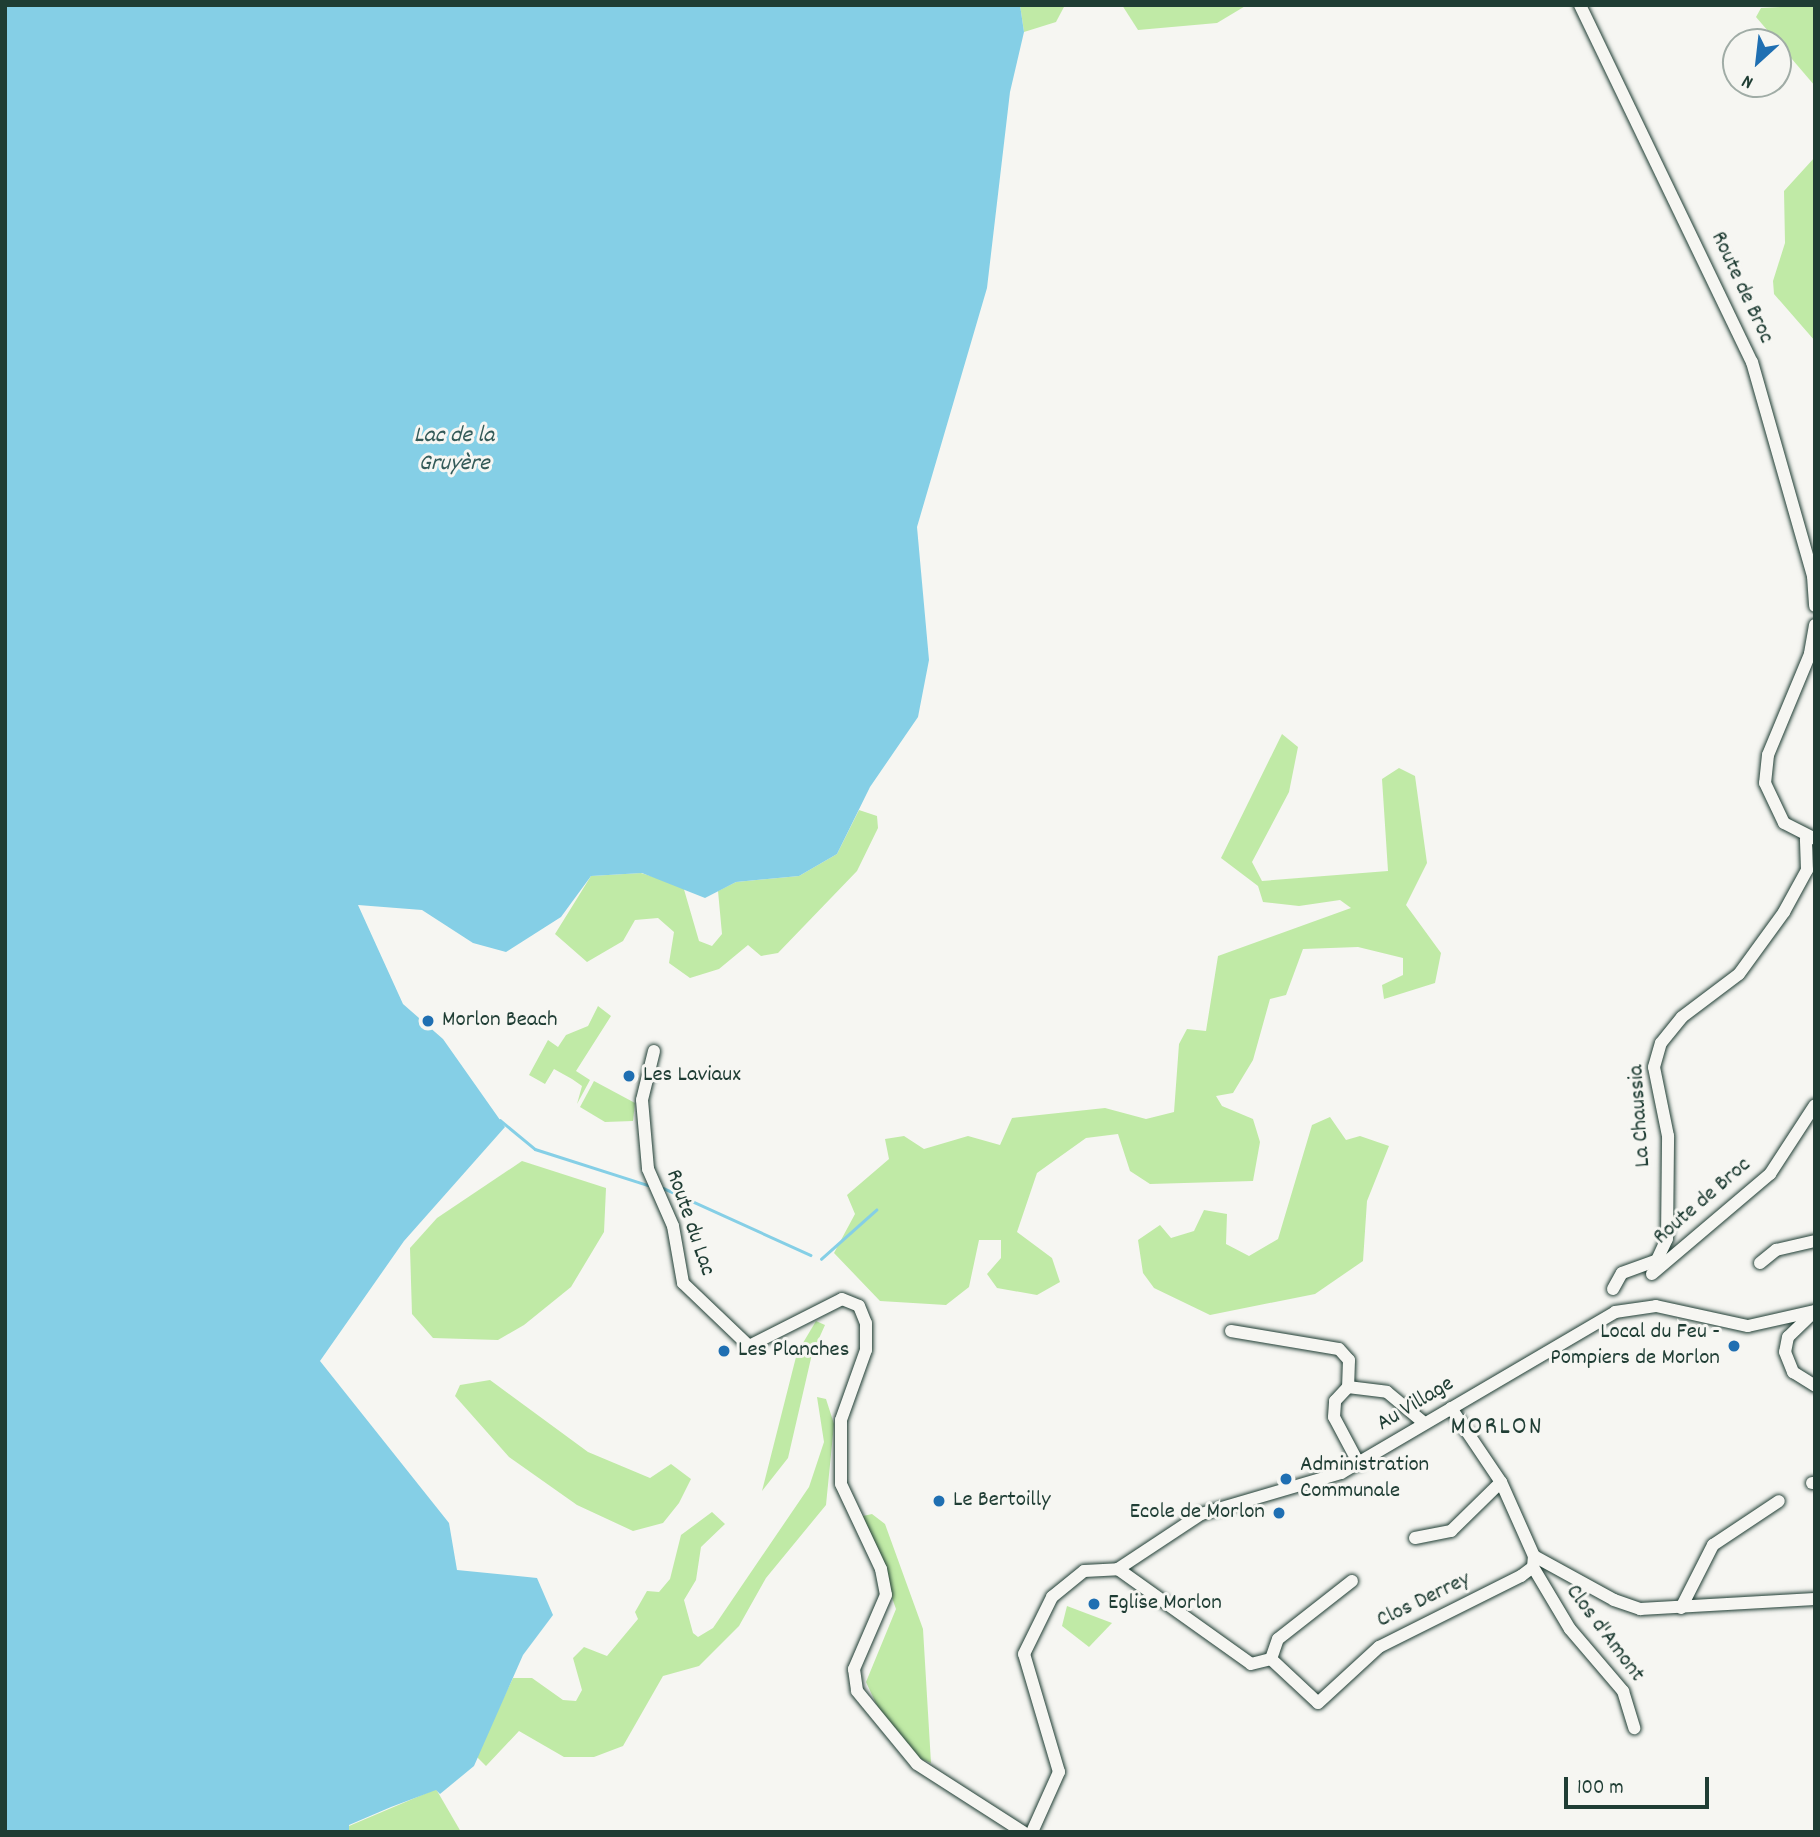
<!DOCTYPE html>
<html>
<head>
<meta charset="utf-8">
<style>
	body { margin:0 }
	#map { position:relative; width:1820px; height:1837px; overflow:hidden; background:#f6f6f2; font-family:Dekko,sans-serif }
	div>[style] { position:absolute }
	.green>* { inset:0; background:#c0eaa6 }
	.water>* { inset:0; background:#85cfe6 }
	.stream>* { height:2.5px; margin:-1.25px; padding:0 1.25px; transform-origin:1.25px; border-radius:1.25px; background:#85cfe6 }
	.roads { filter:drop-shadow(0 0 2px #1f3d34) drop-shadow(0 0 2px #1f3d34) }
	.minor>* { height:12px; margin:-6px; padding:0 6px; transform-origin:6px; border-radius:6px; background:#f6f6f2 }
	.dots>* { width:19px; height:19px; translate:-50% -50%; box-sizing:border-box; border:4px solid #f6f6f2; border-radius:50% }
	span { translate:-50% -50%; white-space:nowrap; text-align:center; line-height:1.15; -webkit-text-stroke:6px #f6f6f2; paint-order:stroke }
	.street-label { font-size:23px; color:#1f3d34 }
	.poi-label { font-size:23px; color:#1f3d34 }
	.left { translate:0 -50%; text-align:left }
	.right { translate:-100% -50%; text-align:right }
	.water-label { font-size:24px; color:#335a58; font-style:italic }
	.quarter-label { font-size:26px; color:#1f3d34; letter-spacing:2px }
	.frame { position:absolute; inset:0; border:7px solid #1f3d34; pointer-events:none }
	.north { position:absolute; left:1722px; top:28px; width:70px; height:70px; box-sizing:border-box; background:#f6f6f2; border:2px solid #a0aca6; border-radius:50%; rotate:207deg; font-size:19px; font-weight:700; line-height:28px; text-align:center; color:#1f3d34 }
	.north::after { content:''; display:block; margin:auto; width:24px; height:32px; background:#1f6fb2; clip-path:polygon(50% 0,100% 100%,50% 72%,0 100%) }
	.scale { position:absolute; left:1564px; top:1777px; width:145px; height:32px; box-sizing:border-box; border:4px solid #1f3d34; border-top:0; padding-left:9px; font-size:21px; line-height:24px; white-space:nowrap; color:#1f3d34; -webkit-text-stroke:5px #f6f6f2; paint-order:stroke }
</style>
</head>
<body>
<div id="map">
	<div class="green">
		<i style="clip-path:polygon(1020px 5px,1065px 5px,1056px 22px,1024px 32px)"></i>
		<i style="clip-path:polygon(1122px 5px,1247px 5px,1217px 23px,1138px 30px)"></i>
		<i style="clip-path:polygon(1815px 5px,1815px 86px,1756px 17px,1761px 8px)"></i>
		<i style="clip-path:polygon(1815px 157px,1815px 341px,1774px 294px,1773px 281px,1785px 243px,1784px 191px)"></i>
		<i style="clip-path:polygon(1282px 734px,1298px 747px,1289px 792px,1252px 862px,1262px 881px,1388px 871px,1382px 779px,1399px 768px,1415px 776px,1427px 863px,1406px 905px,1441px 953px,1435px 983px,1384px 999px,1382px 985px,1403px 975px,1403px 958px,1358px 947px,1303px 949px,1286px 995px,1270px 999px,1253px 1060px,1233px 1093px,1216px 1096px,1222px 1106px,1253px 1119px,1260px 1142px,1253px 1181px,1150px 1184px,1130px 1171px,1118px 1134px,1086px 1138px,1037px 1173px,1017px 1232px,1052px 1258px,1060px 1282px,1037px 1295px,997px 1288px,987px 1274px,1001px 1258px,1001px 1240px,979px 1240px,969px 1287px,946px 1305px,880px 1301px,834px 1253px,855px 1214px,847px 1195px,889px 1159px,885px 1139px,904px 1136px,924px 1149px,968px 1136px,1000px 1145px,1012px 1118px,1105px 1108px,1146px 1119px,1174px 1112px,1179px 1044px,1187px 1029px,1206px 1031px,1218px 956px,1351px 908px,1340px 900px,1299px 906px,1263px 902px,1258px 886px,1221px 858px)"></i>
		<i style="clip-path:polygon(859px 810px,877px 816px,878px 828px,857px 871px,778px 953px,761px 956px,748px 945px,719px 969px,690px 978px,669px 963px,674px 932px,658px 918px,635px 920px,623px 941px,587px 962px,555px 934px,591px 876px,641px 873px,683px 886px,699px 941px,712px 946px,722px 934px,718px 891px,736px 882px,799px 876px,837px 854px)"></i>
		<i style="clip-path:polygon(598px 1006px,611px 1016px,576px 1071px,590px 1080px,577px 1104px,582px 1086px,572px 1079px,554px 1069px,545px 1084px,529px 1075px,548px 1040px,558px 1047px,566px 1035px,588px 1026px)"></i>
		<i style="clip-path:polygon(594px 1081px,635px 1103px,633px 1121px,605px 1122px,580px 1107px)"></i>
		<i style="clip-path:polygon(1330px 1117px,1346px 1140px,1360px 1136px,1389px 1146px,1367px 1201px,1363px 1261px,1315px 1294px,1210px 1315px,1154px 1288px,1143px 1273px,1138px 1240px,1160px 1225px,1171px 1238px,1194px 1231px,1204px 1210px,1227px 1214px,1226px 1244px,1249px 1256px,1278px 1239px,1312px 1125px)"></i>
		<i style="clip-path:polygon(522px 1161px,606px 1188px,604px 1232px,571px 1287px,524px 1325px,498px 1340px,433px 1338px,412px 1314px,410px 1248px,437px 1218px)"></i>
		<i style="clip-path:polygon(816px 1321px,825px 1325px,812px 1354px,788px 1458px,762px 1491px,797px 1353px)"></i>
		<i style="clip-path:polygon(490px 1380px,588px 1452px,650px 1478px,671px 1464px,691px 1479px,679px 1503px,663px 1523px,633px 1531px,577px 1505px,509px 1457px,455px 1396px,460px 1385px)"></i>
		<i style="clip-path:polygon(817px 1397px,826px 1399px,834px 1424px,826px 1505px,766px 1578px,739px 1626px,699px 1666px,663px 1676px,623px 1746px,594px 1757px,564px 1757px,519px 1731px,486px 1766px,476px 1756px,513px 1678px,532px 1678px,563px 1700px,576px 1701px,582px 1690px,573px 1658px,584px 1647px,607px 1656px,638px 1619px,635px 1612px,647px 1591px,659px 1592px,670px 1579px,681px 1535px,712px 1512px,725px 1524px,701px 1547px,696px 1580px,684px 1600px,693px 1633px,698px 1637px,713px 1628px,809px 1487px,824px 1442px)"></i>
		<i style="clip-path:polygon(872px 1514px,885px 1524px,923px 1629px,931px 1763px,918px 1758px,886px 1725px,866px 1682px,896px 1609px,863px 1516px)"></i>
		<i style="clip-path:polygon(1067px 1606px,1112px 1623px,1089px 1647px,1062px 1626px)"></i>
		<i style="clip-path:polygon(436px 1789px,461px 1832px,349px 1832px,349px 1826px)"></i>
	</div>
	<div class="water">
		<i style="clip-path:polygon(5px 5px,1020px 5px,1024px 32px,1010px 92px,987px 288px,917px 527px,929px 660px,918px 717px,870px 787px,837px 854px,799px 876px,736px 882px,705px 898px,642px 873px,591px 876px,561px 917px,506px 952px,473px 943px,422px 910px,358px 905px,403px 1004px,443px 1039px,505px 1127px,404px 1241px,320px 1361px,449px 1523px,457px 1570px,537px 1578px,553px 1615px,523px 1655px,474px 1766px,440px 1794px,436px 1790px,391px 1807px,349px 1825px,349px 1832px,5px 1832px)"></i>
	</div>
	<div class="stream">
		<i style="left:500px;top:1120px;width:45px;rotate:39.6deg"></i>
		<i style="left:535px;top:1149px;width:119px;rotate:17.7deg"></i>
		<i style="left:663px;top:1188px;width:162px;rotate:24.4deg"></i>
		<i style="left:821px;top:1259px;width:74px;rotate:-41.7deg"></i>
	</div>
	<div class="roads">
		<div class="minor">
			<i style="left:1580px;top:5px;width:396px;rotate:64.3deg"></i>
			<i style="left:1752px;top:362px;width:223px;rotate:74.1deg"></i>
			<i style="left:1813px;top:576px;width:30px;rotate:86deg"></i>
			<i style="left:1815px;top:625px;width:29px;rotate:100deg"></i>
			<i style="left:1810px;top:654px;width:109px;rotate:112.6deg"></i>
			<i style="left:1768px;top:755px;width:28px;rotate:96deg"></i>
			<i style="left:1765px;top:783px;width:44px;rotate:64.6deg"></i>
			<i style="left:1784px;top:823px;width:35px;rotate:27deg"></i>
			<i style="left:654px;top:1051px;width:50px;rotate:103.8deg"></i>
			<i style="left:642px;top:1100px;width:69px;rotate:85deg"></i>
			<i style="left:648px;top:1169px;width:62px;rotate:66.3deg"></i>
			<i style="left:673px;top:1226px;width:58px;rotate:80deg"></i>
			<i style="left:683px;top:1283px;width:91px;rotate:43.7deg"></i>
			<i style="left:749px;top:1346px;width:104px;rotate:-26.8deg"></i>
			<i style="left:842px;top:1299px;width:18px;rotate:22deg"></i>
			<i style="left:859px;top:1306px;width:18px;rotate:68deg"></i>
			<i style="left:866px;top:1323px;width:27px;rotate:90deg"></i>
			<i style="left:866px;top:1350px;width:74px;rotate:109.7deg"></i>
			<i style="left:841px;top:1420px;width:64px;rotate:90deg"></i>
			<i style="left:841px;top:1484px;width:94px;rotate:64.8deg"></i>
			<i style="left:881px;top:1569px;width:26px;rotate:79deg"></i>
			<i style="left:886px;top:1595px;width:81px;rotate:113.4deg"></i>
			<i style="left:854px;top:1669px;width:22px;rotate:82deg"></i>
			<i style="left:857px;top:1691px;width:94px;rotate:50.6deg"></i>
			<i style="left:917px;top:1764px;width:126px;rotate:32.7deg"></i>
			<i style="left:1760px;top:1263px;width:21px;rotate:-39deg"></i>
			<i style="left:1776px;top:1250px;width:40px;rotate:-13deg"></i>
			<i style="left:1652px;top:1274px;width:155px;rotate:-40.3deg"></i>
			<i style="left:1770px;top:1174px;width:82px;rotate:-56.9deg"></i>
			<i style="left:1613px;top:1289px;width:18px;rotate:-61deg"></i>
			<i style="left:1622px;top:1273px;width:37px;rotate:-20deg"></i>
			<i style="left:1657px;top:1260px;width:23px;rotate:-65deg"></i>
			<i style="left:1667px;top:1239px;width:103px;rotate:-89.4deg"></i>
			<i style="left:1668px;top:1136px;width:70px;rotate:-101.5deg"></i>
			<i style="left:1654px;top:1067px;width:25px;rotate:-74deg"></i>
			<i style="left:1661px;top:1043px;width:33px;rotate:-51deg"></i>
			<i style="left:1682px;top:1017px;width:71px;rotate:-37deg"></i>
			<i style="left:1739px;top:974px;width:77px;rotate:-54deg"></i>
			<i style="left:1784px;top:912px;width:48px;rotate:-61.3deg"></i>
			<i style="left:1807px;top:870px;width:31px;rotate:-92deg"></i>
			<i style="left:1815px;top:1311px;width:37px;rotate:136deg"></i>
			<i style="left:1788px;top:1337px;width:15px;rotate:101deg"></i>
			<i style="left:1785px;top:1352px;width:22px;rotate:68deg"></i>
			<i style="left:1793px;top:1372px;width:26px;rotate:32deg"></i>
			<i style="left:1231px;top:1331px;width:109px;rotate:9.5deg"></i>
			<i style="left:1339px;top:1349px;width:15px;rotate:48deg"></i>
			<i style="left:1349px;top:1360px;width:27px;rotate:92deg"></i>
			<i style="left:1451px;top:1408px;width:89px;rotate:56deg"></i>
			<i style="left:1501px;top:1482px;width:81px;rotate:66deg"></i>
			<i style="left:1534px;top:1556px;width:91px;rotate:28.8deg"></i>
			<i style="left:1614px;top:1600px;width:28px;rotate:19deg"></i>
			<i style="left:1640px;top:1609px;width:175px;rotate:-3.3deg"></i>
			<i style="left:1359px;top:1464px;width:53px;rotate:-118deg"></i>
			<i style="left:1334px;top:1417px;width:16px;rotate:-86deg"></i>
			<i style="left:1335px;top:1401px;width:19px;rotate:-47deg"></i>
			<i style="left:1348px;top:1387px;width:39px;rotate:7deg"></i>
			<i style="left:1387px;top:1392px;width:47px;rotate:39.8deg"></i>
			<i style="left:1812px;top:1483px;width:3px"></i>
			<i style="left:1415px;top:1538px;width:37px;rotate:-11deg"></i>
			<i style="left:1451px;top:1531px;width:70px;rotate:-44.4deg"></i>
			<i style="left:1533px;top:1567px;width:72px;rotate:59.2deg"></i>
			<i style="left:1570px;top:1629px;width:82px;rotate:49.5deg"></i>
			<i style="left:1623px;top:1691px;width:39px;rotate:73deg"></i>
			<i style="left:1118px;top:1569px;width:163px;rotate:35.5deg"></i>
			<i style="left:1251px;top:1664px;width:21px;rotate:-14deg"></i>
			<i style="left:1271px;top:1659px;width:64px;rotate:43.1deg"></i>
			<i style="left:1318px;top:1703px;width:83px;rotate:-42.6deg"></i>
			<i style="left:1379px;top:1647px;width:159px;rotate:-26.6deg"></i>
			<i style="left:1521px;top:1576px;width:15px;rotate:-37deg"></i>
			<i style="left:1533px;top:1567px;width:11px;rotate:-85deg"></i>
			<i style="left:1681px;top:1608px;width:71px;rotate:-63.1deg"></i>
			<i style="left:1713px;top:1545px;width:79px;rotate:-33.7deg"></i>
			<i style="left:1271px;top:1659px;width:21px;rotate:-71deg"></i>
			<i style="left:1278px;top:1639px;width:94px;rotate:-38.1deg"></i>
			<i style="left:1032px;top:1832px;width:66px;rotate:-65.8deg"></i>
			<i style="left:1059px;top:1772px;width:123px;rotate:-106.5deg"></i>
			<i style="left:1024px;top:1654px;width:64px;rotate:-63.8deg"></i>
			<i style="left:1052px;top:1597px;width:41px;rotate:-39.1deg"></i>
			<i style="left:1084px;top:1571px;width:34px;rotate:-3deg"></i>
			<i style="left:1118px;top:1569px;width:100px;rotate:-33.5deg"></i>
			<i style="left:1201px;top:1514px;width:146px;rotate:-16.3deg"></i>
			<i style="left:1341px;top:1473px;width:318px;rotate:-30.4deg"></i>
			<i style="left:1615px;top:1312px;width:41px;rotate:-8.3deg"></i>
			<i style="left:1656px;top:1306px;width:94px;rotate:12.3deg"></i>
			<i style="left:1748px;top:1326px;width:69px;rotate:-12.6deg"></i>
		</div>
	</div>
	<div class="dots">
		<i style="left:428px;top:1021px;background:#1f6fb2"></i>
		<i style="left:629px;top:1076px;background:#1f6fb2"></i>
		<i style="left:1734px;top:1346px;background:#1f6fb2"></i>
		<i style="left:724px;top:1351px;background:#1f6fb2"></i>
		<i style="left:1286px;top:1479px;background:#1f6fb2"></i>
		<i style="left:939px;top:1501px;background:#1f6fb2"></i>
		<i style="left:1279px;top:1513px;background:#1f6fb2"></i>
		<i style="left:1094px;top:1604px;background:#1f6fb2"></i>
	</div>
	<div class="street-label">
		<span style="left:1741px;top:288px;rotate:65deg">Route de Broc</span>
		<span style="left:1641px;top:1116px;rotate:-94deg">La Chaussia</span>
		<span style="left:1703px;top:1202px;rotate:-41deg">Route de Broc</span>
		<span style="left:689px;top:1223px;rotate:71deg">Route du Lac</span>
		<span style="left:1416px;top:1405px;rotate:-31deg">Au Village</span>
		<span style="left:1424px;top:1601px;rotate:-26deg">Clos Derrey</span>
		<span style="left:1604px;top:1634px;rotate:53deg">Clos d'Amont</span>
	</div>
	<div class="poi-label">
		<span class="left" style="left:442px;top:1021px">Morlon Beach</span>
		<span class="left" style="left:643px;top:1076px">Les Laviaux</span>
		<span class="right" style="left:1720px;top:1346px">Local du Feu -<br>Pompiers de Morlon</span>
		<span class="left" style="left:738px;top:1351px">Les Planches</span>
		<span class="left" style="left:1300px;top:1479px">Administration<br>Communale</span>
		<span class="left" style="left:953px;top:1501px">Le Bertoilly</span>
		<span class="right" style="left:1265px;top:1513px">Ecole de Morlon</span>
		<span class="left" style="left:1108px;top:1604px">Eglise Morlon</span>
	</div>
	<div class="water-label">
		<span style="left:454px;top:451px">Lac de la<br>Gruyère</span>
	</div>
	<div class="quarter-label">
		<span style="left:1497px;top:1428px">MORLON</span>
	</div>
	<div class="frame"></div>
	<div class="north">N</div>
	<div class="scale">100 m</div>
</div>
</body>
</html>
